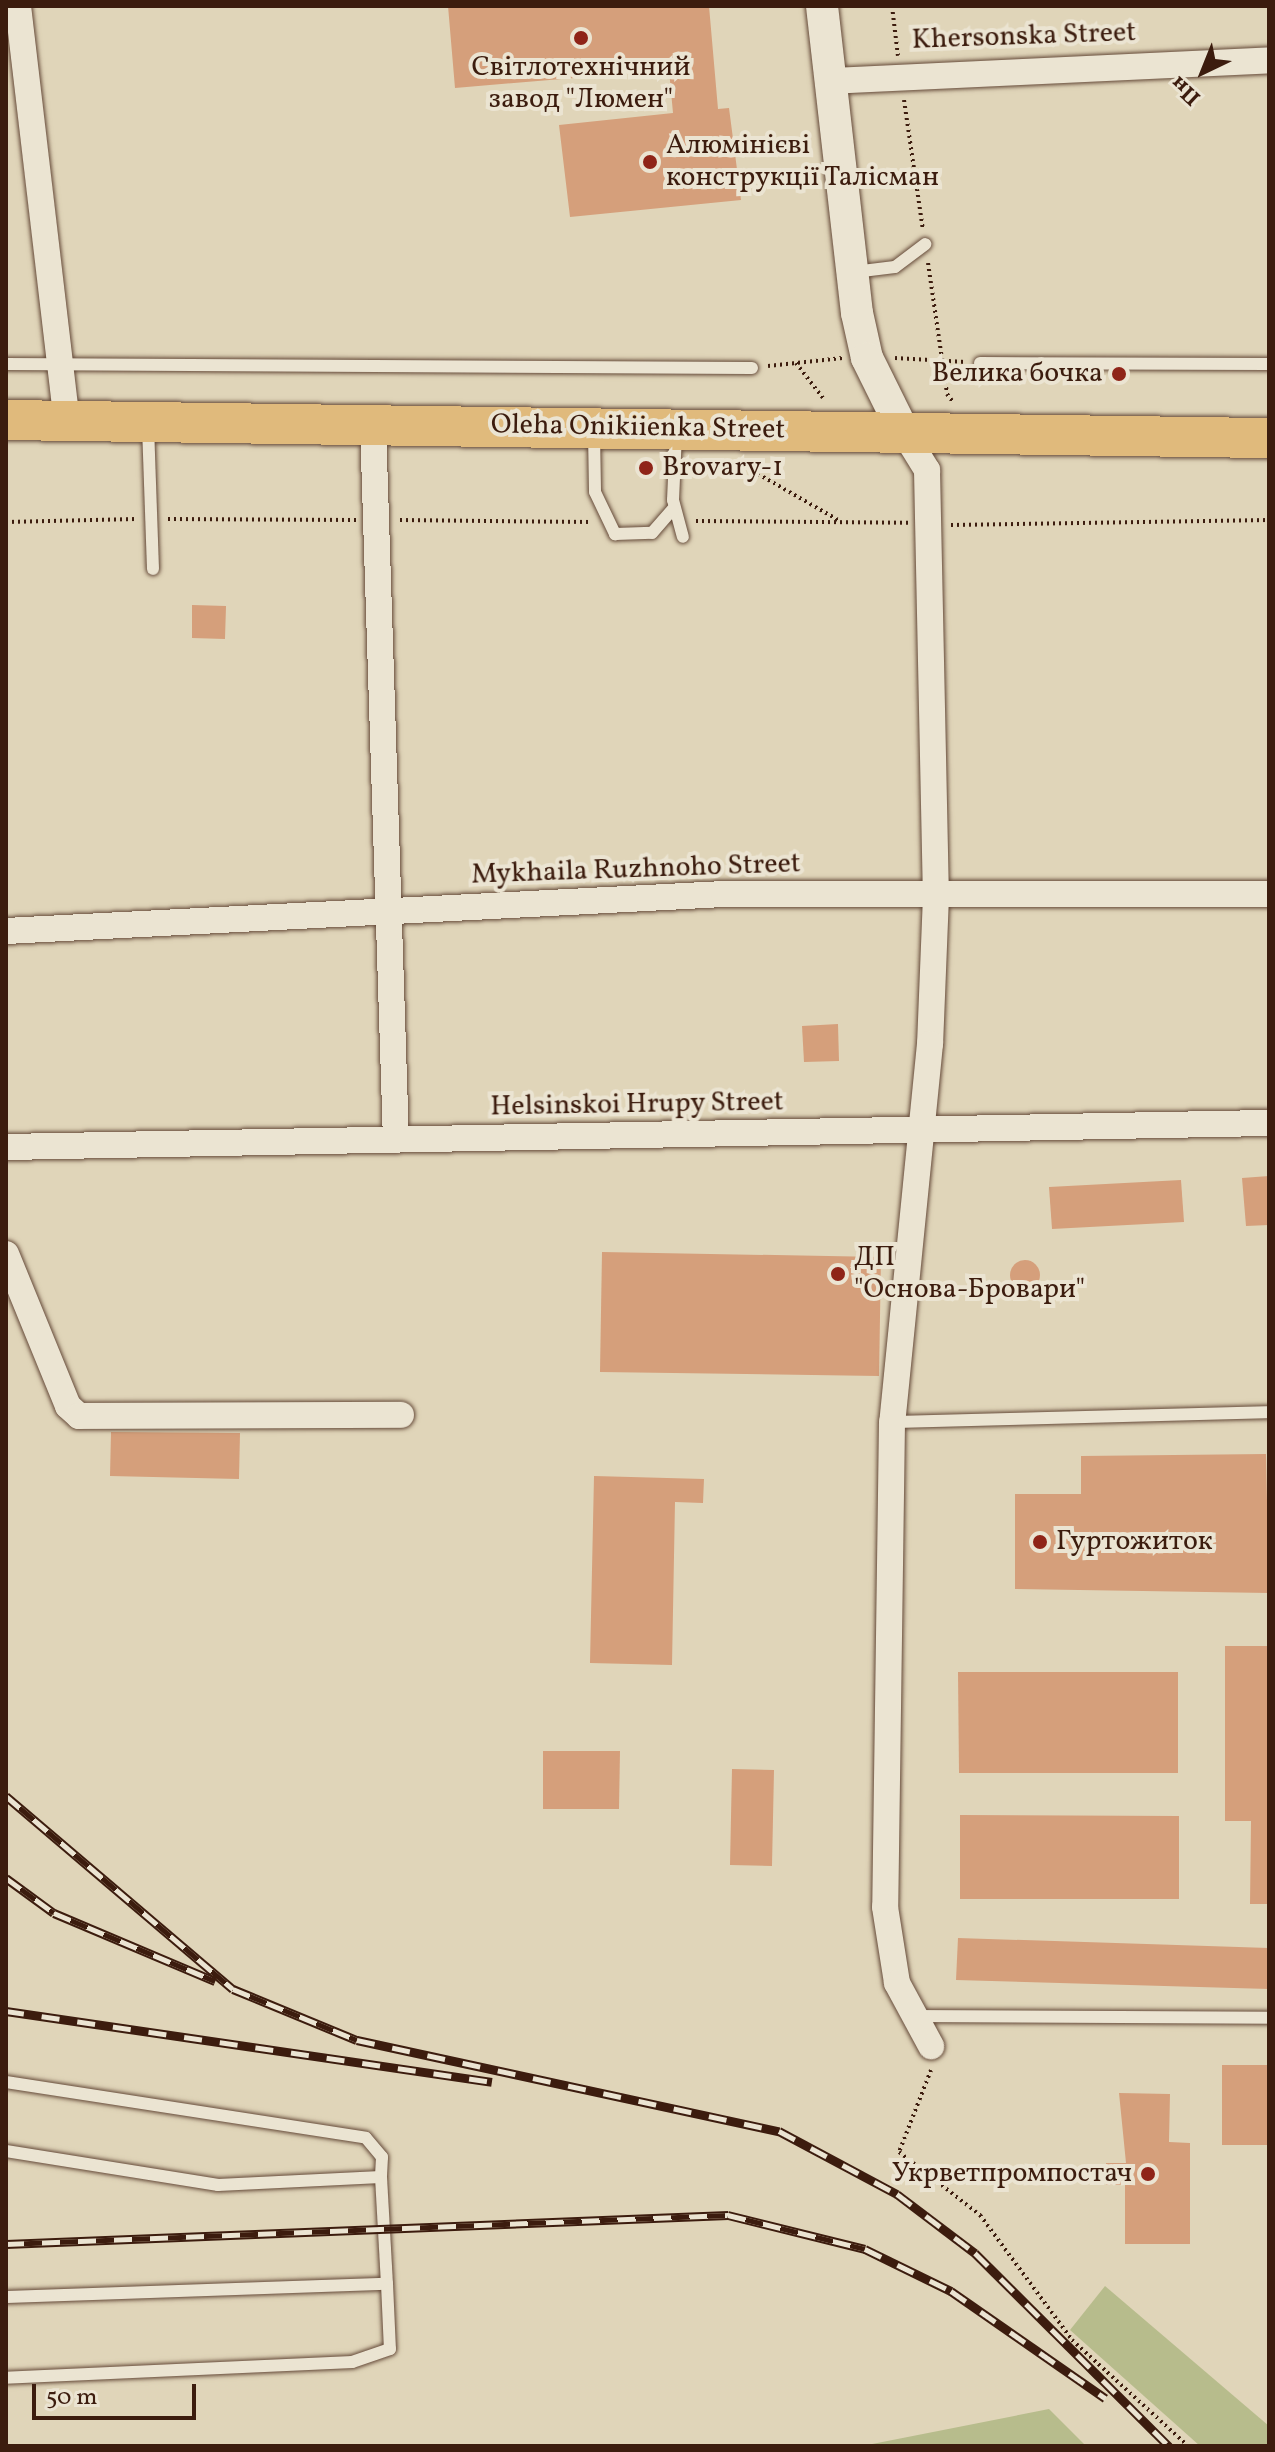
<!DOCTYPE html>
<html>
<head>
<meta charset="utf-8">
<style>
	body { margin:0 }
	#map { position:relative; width:1275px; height:2452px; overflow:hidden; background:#e0d5b9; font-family:Vollkorn,serif }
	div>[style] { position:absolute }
	.green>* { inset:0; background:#b7bc8c }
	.building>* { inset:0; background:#d59f7b }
	.round { border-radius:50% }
	.path>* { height:4px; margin-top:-2px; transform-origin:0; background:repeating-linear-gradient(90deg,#3c1c0e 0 2px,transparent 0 6px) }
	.roads { filter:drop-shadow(0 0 2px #654a39) drop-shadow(0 0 2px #654a39) }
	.service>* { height:12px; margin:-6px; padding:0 6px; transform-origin:6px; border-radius:6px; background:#ebe4d2 }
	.minor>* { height:26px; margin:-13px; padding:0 13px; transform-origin:13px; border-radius:13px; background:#ebe4d2 }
	.tertiary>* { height:32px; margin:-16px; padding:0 16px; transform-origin:16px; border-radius:16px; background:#ebe4d2 }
	.primary>* { height:40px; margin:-20px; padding:0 20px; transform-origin:20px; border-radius:20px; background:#e0ba7c }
	.rail>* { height:9px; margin-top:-4.5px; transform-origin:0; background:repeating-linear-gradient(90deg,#ebe4d2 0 18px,#3c1c0e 0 36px); box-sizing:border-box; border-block:2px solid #3c1c0e }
	.dots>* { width:22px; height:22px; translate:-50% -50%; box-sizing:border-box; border:4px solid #ebe4d2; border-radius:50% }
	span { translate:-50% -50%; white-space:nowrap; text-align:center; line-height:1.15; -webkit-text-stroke:8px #ebe4d2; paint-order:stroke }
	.street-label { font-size:28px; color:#3c1c0e }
	.poi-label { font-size:28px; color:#3c1c0e }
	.left { translate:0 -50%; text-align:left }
	.right { translate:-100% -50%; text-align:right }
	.frame { position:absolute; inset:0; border:8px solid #3c1c0e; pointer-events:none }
	.north { position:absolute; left:1163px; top:32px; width:80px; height:80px; -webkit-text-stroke:6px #ebe4d2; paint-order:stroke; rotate:223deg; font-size:22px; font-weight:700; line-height:32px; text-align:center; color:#3c1c0e }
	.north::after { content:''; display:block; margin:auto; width:28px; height:36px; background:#3c1c0e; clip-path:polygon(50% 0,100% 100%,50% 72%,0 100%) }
	.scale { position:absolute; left:32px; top:2384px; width:164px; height:36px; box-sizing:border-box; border:4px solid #3c1c0e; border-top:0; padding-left:10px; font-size:24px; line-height:28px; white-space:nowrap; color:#3c1c0e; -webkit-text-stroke:6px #ebe4d2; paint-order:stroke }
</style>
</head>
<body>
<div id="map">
	<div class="green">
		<i style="clip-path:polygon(1105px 2286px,1269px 2426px,1269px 2446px,1200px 2446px,1070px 2330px)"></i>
		<i style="clip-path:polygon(1049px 2409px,1086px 2446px,862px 2446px)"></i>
	</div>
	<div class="building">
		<i style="clip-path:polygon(448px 6px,709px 6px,718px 109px,729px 108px,741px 200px,570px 217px,559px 125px,673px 113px,669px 70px,455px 88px)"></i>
		<i style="clip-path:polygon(192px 605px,226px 606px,225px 639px,192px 638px)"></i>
		<i style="clip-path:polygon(838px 1024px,839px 1061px,804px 1062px,802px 1026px)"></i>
		<i style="clip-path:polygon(1269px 1176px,1269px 1225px,1246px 1226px,1242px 1178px)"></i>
		<i style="clip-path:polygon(1181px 1180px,1184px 1222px,1052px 1229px,1049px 1187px)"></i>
		<i style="clip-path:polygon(602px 1252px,881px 1257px,879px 1376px,600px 1372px)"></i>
		<i class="round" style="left:1010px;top:1260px;width:30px;height:30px"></i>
		<i style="clip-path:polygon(111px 1432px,240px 1433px,239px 1479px,110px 1476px)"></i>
		<i style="clip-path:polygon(1266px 1454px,1269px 1593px,1015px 1589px,1015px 1494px,1081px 1494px,1081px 1456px)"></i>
		<i style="clip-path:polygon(594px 1476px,704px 1479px,703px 1503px,675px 1502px,672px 1665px,590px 1663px)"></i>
		<i style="clip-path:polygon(1225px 1646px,1269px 1646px,1269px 1904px,1250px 1904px,1251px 1821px,1225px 1821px)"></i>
		<i style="clip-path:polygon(958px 1672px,1178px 1672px,1178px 1773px,959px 1773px)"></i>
		<i style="clip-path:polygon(543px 1751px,620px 1751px,619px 1809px,543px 1809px)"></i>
		<i style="clip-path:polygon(732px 1769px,774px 1770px,772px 1866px,730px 1865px)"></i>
		<i style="clip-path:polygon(960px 1815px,1179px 1816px,1179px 1899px,960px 1899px)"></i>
		<i style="clip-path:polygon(958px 1938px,1269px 1948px,1269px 1989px,956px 1980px)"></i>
		<i style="clip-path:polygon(1222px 2065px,1269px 2065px,1269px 2145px,1222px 2145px)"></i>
		<i style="clip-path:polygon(1119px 2093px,1170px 2094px,1169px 2142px,1190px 2143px,1190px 2244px,1125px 2244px,1125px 2185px,1106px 2185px,1106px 2163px,1126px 2163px)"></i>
	</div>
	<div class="path">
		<i style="left:892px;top:6px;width:50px;rotate:83.2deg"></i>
		<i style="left:904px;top:100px;width:131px;rotate:81.7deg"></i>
		<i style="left:928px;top:263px;width:132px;rotate:81.7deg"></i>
		<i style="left:947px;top:394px;width:10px;rotate:53deg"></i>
		<i style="left:895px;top:358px;width:71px;rotate:3.2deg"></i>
		<i style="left:796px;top:363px;width:44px;rotate:52.4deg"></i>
		<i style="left:768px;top:366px;width:75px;rotate:-6.1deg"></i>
		<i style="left:737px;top:462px;width:119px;rotate:29.8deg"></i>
		<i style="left:168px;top:519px;width:188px;rotate:0.3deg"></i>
		<i style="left:400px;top:520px;width:192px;rotate:0.6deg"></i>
		<i style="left:696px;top:521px;width:212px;rotate:0.5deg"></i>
		<i style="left:6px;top:522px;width:130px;rotate:-1.3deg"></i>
		<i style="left:951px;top:525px;width:318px;rotate:-0.9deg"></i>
		<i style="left:931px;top:2070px;width:88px;rotate:111.3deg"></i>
		<i style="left:899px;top:2152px;width:103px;rotate:37.9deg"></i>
		<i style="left:980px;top:2215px;width:155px;rotate:53.6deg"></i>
		<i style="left:1072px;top:2340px;width:157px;rotate:42.4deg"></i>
	</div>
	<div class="roads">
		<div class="service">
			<i style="left:854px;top:272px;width:41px;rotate:-7deg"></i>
			<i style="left:895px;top:267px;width:38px;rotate:-37deg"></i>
			<i style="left:980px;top:363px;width:289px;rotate:0.2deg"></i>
			<i style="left:6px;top:364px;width:746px;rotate:0.31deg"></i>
			<i style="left:148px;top:426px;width:143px;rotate:88deg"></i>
			<i style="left:594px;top:433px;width:59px;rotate:89deg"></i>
			<i style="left:595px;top:492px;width:47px;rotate:64.5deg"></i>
			<i style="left:615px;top:534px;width:37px;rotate:-2deg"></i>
			<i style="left:652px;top:533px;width:33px;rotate:-49deg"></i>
			<i style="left:676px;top:434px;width:66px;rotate:92.6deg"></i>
			<i style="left:673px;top:500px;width:38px;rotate:75deg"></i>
			<i style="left:892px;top:1422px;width:377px;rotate:-1.5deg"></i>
			<i style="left:917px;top:2016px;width:352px;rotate:0.3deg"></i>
			<i style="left:6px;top:2082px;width:364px;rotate:8.8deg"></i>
			<i style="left:366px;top:2138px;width:25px;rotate:50deg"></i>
			<i style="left:382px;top:2157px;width:20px;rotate:93deg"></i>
			<i style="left:6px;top:2151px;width:215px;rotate:9.1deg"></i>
			<i style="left:218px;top:2185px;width:163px;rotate:-2.8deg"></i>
			<i style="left:381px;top:2177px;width:107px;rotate:86.8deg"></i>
			<i style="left:6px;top:2297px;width:381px;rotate:-2deg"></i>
			<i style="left:387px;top:2284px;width:65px;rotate:87.4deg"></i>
			<i style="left:390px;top:2349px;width:40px;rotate:161.1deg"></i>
			<i style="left:352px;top:2362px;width:346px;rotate:177.4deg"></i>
		</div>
		<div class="minor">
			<i style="left:18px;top:6px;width:418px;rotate:83.3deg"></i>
			<i style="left:830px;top:81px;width:440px;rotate:-2.7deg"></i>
			<i style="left:373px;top:425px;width:715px;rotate:88.16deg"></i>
			<i style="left:903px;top:431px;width:46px;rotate:58.4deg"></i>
			<i style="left:927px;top:470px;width:426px;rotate:88.8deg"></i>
			<i style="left:936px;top:896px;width:148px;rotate:92.3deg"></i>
			<i style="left:930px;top:1044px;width:380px;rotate:95.7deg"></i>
			<i style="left:892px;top:1422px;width:485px;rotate:90.8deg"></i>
			<i style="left:885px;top:1907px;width:77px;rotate:81deg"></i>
			<i style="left:897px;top:1983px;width:72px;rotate:61.6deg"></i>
			<i style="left:6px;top:931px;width:719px;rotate:-2.95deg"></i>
			<i style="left:724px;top:894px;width:545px"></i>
			<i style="left:6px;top:1147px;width:1263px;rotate:-1.09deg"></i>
			<i style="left:6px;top:1254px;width:164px;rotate:67.8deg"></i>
			<i style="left:68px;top:1406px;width:15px;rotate:42deg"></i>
			<i style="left:79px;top:1416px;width:322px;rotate:-0.2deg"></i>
		</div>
		<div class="tertiary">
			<i style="left:822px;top:6px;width:309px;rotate:83.5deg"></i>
			<i style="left:857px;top:313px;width:46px;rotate:77.5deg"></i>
			<i style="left:867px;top:358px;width:81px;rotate:63.7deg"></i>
		</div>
		<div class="primary">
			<i style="left:6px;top:420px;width:1263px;rotate:0.82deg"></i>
		</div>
	</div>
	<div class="rail">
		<i style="left:6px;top:1796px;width:298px;rotate:40.4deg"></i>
		<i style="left:233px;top:1989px;width:134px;rotate:22.4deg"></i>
		<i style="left:357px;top:2040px;width:432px;rotate:12.2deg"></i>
		<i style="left:779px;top:2131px;width:134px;rotate:28.1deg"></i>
		<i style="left:897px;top:2194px;width:98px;rotate:37.1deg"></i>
		<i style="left:975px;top:2253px;width:274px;rotate:44.9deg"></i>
		<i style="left:6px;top:1878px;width:59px;rotate:36.1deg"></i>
		<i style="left:54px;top:1913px;width:175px;rotate:22.9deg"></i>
		<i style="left:6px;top:2011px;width:491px;rotate:8.3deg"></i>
		<i style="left:6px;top:2244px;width:723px;rotate:-2.3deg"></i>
		<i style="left:728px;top:2215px;width:141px;rotate:13.9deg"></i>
		<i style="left:865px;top:2249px;width:96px;rotate:26deg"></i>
		<i style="left:951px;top:2291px;width:188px;rotate:34.8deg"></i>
	</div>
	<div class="dots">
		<i style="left:581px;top:38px;background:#8f2418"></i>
		<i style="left:650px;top:162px;background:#8f2418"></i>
		<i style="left:1119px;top:374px;background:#8f2418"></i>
		<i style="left:646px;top:468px;background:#8f2418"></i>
		<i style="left:838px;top:1274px;background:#8f2418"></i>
		<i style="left:1040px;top:1542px;background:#8f2418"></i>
		<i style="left:1148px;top:2174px;background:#8f2418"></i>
	</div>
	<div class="street-label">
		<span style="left:1024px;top:37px;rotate:-2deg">Khersonska Street</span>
		<span style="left:638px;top:428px;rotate:1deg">Oleha Onikiienka Street</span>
		<span style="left:636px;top:870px;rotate:-2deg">Mykhaila Ruzhnoho Street</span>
		<span style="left:637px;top:1105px;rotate:-1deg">Helsinskoi Hrupy Street</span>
	</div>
	<div class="poi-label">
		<span style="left:581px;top:84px">Світлотехнічний<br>завод "Люмен"</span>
		<span class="left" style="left:666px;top:162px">Алюмінієві<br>конструкції Талісман</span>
		<span class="right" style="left:1103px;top:374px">Велика бочка</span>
		<span class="left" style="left:662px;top:468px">Brovary-1</span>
		<span class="left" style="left:854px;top:1274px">ДП<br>"Основа-Бровари"</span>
		<span class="left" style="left:1056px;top:1542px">Гуртожиток</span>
		<span class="right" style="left:1132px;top:2174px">Укрветпромпостач</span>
	</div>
	<div class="frame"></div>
	<div class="north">Пн</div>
	<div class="scale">50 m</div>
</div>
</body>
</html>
